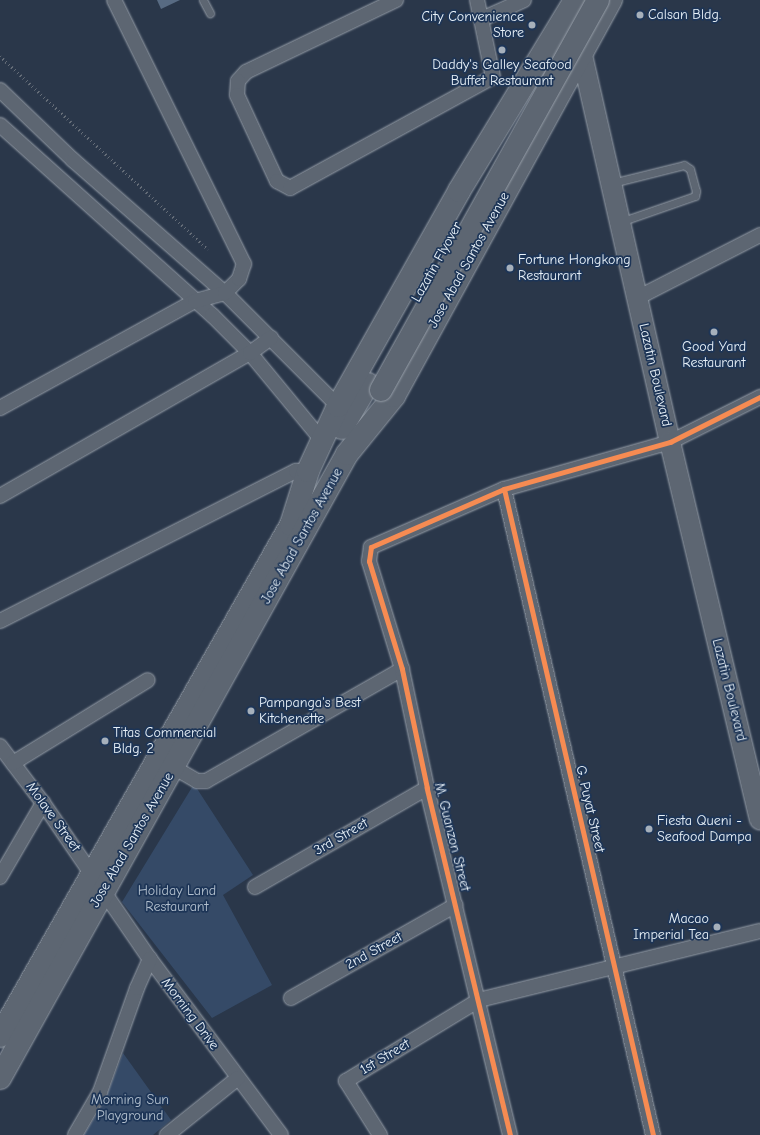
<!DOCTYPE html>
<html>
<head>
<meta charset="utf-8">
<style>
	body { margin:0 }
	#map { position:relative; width:760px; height:1135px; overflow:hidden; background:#2a374a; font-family:"Comic Neue",sans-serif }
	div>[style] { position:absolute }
	.green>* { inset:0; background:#354a67 }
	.water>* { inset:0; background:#586b83 }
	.path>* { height:2.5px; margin-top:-1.25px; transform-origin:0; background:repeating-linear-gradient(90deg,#656d78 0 1px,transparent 0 4px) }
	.roads { filter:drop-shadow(0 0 1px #959da7) drop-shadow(0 0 1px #959da7) }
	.lane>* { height:7px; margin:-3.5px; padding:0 3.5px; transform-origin:3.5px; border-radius:3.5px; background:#5d6672 }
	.street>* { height:14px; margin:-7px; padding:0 7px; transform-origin:7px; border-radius:7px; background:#5d6672 }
	.secondary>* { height:20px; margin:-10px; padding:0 10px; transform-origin:10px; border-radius:10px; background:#5d6672 }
	.highway>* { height:22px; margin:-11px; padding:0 11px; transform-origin:11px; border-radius:11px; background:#5d6672 }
	.bridges { filter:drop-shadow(0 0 1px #959da7) drop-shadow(0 0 1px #959da7) }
	.highway-bridge>* { height:22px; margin:-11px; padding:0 11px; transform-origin:11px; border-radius:11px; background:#5d6672 }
	.cycleway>* { height:5px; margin:-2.5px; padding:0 2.5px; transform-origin:2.5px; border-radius:2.5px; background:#f68b52 }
	.dots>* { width:11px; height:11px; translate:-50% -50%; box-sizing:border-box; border:2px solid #1d3557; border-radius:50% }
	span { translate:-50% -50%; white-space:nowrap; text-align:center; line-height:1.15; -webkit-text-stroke:3.5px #1d3557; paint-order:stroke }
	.poi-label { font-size:14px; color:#e8f1f8 }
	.left { translate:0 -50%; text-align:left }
	.right { translate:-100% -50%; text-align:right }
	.street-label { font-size:14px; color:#e8f1f8 }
	.park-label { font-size:14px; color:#b3c0ce }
</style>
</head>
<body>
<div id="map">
	<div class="green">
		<i style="clip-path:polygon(194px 784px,253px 875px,223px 895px,272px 985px,212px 1018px,122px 902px)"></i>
		<i style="clip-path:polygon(123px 1053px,171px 1120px,153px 1135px,84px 1135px,105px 1100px)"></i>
	</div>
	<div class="water">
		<i style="clip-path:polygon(157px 0,180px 0,161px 9px)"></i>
	</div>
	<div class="path">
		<i style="left:0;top:56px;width:284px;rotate:42.9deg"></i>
	</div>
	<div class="roads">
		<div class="lane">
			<i style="left:203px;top:0;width:15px;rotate:62deg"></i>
			<i style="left:612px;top:183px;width:74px;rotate:-14deg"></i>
			<i style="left:684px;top:165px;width:7px;rotate:34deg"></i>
			<i style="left:690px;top:169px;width:23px;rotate:75deg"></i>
			<i style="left:696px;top:191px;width:5px;rotate:101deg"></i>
			<i style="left:695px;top:196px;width:79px;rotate:160.9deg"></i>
		</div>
		<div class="street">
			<i style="left:396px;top:0;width:166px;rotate:154.4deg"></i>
			<i style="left:246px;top:72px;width:12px;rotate:132deg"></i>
			<i style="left:238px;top:81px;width:14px;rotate:94deg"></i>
			<i style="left:237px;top:95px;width:95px;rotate:65.1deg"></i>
			<i style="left:277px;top:181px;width:15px;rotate:28deg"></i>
			<i style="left:290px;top:188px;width:231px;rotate:-28.7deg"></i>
			<i style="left:493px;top:77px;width:79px;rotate:-101.7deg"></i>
			<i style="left:482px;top:19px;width:46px;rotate:-24.3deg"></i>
			<i style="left:0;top:90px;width:101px;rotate:43.8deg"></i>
			<i style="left:73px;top:160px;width:202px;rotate:41.2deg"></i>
			<i style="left:225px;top:293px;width:160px;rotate:45deg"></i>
			<i style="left:0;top:125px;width:285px;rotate:41.9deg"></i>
			<i style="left:212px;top:315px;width:54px;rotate:45deg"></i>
			<i style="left:250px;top:353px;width:112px;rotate:50.5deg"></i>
			<i style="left:637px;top:298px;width:138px;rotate:-27.1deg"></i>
			<i style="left:0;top:408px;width:222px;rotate:-28.8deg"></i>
			<i style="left:195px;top:301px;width:31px;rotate:-15deg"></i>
			<i style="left:225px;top:293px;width:20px;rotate:-45deg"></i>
			<i style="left:239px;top:279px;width:16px;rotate:-72deg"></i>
			<i style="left:244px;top:264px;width:294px;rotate:-116.2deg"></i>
			<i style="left:504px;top:489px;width:663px;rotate:77.01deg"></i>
			<i style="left:0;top:496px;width:288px;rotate:-29.8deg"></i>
			<i style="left:250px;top:353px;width:26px;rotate:-36deg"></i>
			<i style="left:0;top:621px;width:332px;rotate:-26.9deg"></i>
			<i style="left:296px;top:471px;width:12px"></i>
			<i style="left:0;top:746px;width:71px;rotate:53deg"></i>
			<i style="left:43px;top:803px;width:189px;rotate:55.6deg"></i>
			<i style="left:150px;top:959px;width:219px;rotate:53.3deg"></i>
			<i style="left:13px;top:763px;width:158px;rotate:-31.6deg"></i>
			<i style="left:166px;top:763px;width:36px;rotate:30deg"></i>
			<i style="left:197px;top:781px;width:9px"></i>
			<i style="left:206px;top:781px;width:226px;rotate:-29.7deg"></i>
			<i style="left:0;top:877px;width:86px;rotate:-59.8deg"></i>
			<i style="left:255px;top:887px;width:198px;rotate:-29.9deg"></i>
			<i style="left:291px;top:998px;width:189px;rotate:-29.4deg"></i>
			<i style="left:75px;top:1135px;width:50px;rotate:-59.8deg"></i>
			<i style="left:100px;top:1092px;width:110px;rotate:-70.4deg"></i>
			<i style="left:137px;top:988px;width:32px;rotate:-66deg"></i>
			<i style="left:167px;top:1135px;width:91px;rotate:-38.8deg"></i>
			<i style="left:380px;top:1135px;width:64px;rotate:-122.2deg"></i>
			<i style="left:346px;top:1081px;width:156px;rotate:-31.3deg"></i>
			<i style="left:479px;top:1000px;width:289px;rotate:-13.8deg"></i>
			<i style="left:510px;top:1135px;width:357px;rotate:-103.5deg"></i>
			<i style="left:427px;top:788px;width:122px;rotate:-101.9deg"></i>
			<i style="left:402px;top:669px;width:113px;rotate:-107deg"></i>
			<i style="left:369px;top:561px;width:14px;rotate:-82deg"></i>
			<i style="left:371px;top:547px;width:145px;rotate:-23.6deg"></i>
			<i style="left:504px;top:489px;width:173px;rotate:-15.8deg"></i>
			<i style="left:670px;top:442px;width:101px;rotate:-26.6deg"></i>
		</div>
		<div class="secondary">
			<i style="left:579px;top:42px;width:410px;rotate:77.2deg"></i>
			<i style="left:670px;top:442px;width:388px;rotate:76.6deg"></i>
		</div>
		<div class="highway">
			<i style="left:342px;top:428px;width:51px;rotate:-59.4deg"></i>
			<i style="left:0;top:1036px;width:588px;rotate:-60.34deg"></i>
			<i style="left:291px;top:525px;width:57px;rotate:-72.5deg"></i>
			<i style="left:308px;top:471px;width:72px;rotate:-65.2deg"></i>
			<i style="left:338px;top:406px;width:247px;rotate:-60.6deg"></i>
			<i style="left:459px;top:191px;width:223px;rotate:-58.7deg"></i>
			<i style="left:0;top:1078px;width:714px;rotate:-60.92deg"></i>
			<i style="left:347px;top:454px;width:75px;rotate:-51deg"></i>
			<i style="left:394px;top:396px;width:452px;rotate:-61.3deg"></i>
		</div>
	</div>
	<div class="bridges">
		<div class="highway-bridge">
			<i style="left:381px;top:390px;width:446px;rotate:-60.9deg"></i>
		</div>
	</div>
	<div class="cycleway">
		<i style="left:504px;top:489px;width:663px;rotate:77.01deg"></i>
		<i style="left:510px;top:1135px;width:357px;rotate:-103.5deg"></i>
		<i style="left:427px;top:788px;width:122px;rotate:-101.9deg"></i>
		<i style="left:402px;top:669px;width:113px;rotate:-107deg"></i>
		<i style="left:369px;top:561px;width:14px;rotate:-82deg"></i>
		<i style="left:371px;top:547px;width:145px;rotate:-23.6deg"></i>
		<i style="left:504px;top:489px;width:173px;rotate:-15.8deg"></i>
		<i style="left:670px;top:442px;width:101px;rotate:-26.6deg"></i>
	</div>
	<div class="dots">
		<i style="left:640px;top:15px;background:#a6b0bb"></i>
		<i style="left:532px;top:25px;background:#a6b0bb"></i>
		<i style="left:502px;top:50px;background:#a6b0bb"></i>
		<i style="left:510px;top:268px;background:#a6b0bb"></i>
		<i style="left:714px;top:332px;background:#a6b0bb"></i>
		<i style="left:251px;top:711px;background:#a6b0bb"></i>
		<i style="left:105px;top:741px;background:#a6b0bb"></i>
		<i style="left:649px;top:829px;background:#a6b0bb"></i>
		<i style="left:717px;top:927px;background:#a6b0bb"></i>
	</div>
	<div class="poi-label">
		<span class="left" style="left:648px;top:15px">Calsan Bldg.</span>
		<span class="right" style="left:524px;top:25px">City Convenience<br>Store</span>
		<span style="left:502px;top:73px">Daddy's Galley Seafood<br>Buffet Restaurant</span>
		<span class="left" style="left:518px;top:268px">Fortune Hongkong<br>Restaurant</span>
		<span style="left:714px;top:355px">Good Yard<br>Restaurant</span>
		<span class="left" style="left:259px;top:711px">Pampanga's Best<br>Kitchenette</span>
		<span class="left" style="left:113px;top:741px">Titas Commercial<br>Bldg. 2</span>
		<span class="left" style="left:657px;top:829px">Fiesta Queni -<br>Seafood Dampa</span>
		<span class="right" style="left:709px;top:927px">Macao<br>Imperial Tea</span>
	</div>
	<div class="street-label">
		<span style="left:469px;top:260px;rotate:-61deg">Jose Abad Santos Avenue</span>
		<span style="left:437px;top:262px;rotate:-61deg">Lazatin Flyover</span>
		<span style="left:655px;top:375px;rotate:77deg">Lazatin Boulevard</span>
		<span style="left:302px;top:536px;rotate:-61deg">Jose Abad Santos Avenue</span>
		<span style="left:729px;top:690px;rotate:76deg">Lazatin Boulevard</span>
		<span style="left:590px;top:809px;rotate:77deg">G. Puyat Street</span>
		<span style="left:53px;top:817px;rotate:54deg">Molave Street</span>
		<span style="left:341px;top:837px;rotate:-30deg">3rd Street</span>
		<span style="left:452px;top:837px;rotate:76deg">M. Guanzon Street</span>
		<span style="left:132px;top:840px;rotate:-60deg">Jose Abad Santos Avenue</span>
		<span style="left:374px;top:951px;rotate:-29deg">2nd Street</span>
		<span style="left:190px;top:1014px;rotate:53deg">Morning Drive</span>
		<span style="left:385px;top:1057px;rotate:-31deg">1st Street</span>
	</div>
	<div class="park-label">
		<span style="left:177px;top:899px">Holiday Land<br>Restaurant</span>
		<span style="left:130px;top:1108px">Morning Sun<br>Playground</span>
	</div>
</div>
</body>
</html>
